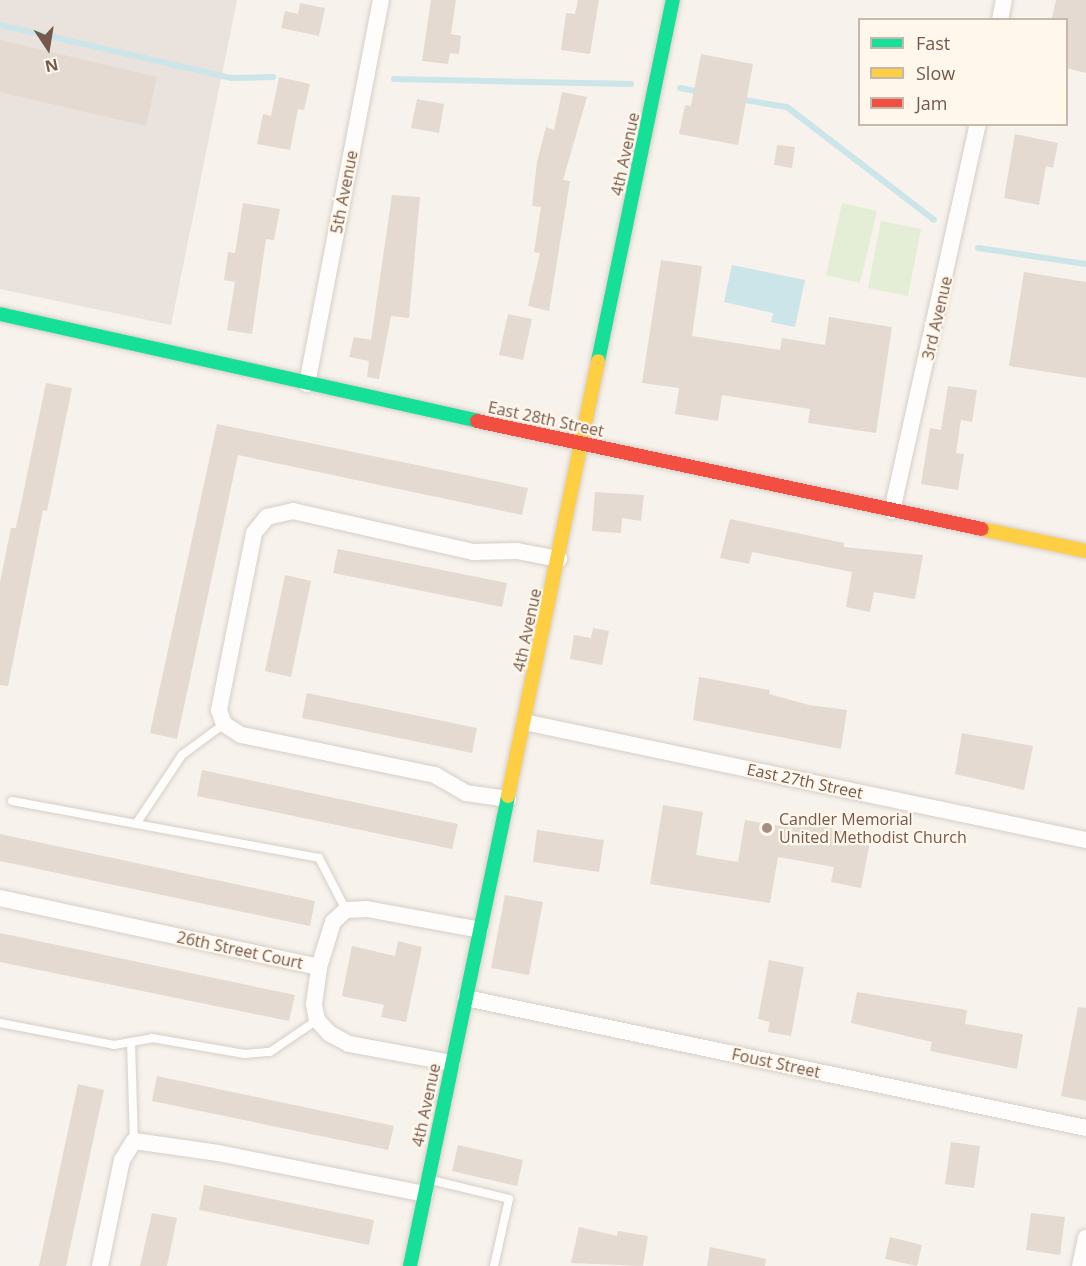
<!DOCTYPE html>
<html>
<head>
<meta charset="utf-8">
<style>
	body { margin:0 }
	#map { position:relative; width:1086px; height:1266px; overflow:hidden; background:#f7f2eb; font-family:"Open Sans",sans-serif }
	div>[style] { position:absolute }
	.industrial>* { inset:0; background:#eae2dc }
	.green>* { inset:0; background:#e4eed6 }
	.water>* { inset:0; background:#cce5e8 }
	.stream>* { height:6px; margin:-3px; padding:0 3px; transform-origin:3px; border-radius:3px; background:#cce5e8 }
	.building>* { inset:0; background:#e4dad2 }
	.roads { filter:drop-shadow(0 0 2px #d6cec8) drop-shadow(0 0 2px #d6cec8) }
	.lane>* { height:8px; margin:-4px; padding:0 4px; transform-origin:4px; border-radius:4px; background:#fefdfc }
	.street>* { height:16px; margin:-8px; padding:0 8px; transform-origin:8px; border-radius:8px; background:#fefdfc }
	.fast>* { height:14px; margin:-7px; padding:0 7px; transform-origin:7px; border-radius:7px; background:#16e098 }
	.slow>* { height:14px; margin:-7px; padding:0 7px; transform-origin:7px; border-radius:7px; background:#ffcf43 }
	.jam>* { height:14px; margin:-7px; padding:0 7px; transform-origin:7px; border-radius:7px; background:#f24e42 }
	.dots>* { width:16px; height:16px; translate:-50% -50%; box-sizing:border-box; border:3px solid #fff7ec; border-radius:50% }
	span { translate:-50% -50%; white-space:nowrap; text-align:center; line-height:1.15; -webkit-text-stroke:4.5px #fff7ec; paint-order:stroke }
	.street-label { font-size:16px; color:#75594a }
	.poi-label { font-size:16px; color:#75594a }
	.left { translate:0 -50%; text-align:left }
	.legend { position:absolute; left:858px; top:18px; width:210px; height:108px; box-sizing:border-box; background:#fff7ec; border:2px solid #c8b8ab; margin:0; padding:8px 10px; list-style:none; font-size:18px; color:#75594a }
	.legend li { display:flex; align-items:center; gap:12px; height:30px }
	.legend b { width:30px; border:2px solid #c8b8ab }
	.north { position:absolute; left:18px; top:18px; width:60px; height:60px; -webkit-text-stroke:4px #fff7ec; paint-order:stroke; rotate:168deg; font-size:16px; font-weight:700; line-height:24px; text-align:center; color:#75594a }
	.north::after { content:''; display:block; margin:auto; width:21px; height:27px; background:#75594a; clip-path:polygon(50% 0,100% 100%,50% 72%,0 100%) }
</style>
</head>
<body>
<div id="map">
	<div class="industrial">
		<i style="clip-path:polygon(0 0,237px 0,171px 325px,0 289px)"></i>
	</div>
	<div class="green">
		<i style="clip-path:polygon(842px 203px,877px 211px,860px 283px,826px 275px)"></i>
		<i style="clip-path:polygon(881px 221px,921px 229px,908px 296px,868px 288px)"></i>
	</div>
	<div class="water">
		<i style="clip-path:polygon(732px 265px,805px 280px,795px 327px,771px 322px,773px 313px,724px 302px)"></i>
	</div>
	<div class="stream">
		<i style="left:0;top:25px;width:238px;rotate:12.9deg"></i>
		<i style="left:232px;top:78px;width:41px;rotate:-1.4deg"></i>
		<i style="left:394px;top:79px;width:237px;rotate:1.2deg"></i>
		<i style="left:680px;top:88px;width:20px;rotate:11deg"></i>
		<i style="left:739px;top:99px;width:49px;rotate:9.5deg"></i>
		<i style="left:787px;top:107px;width:185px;rotate:37.5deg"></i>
		<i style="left:978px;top:248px;width:109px;rotate:8.4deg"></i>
	</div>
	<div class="building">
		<i style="clip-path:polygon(431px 0,456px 0,451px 34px,461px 36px,459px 54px,450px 53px,448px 64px,422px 61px)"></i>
		<i style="clip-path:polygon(578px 0,599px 0,590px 54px,561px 50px,566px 13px,575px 14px)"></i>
		<i style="clip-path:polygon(1056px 0,1086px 0,1086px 73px,1066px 68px,1066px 20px,1052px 18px)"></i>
		<i style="clip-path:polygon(300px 3px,325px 8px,319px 36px,281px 28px,285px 11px,298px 14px)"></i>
		<i style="clip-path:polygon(0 40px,157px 77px,146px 126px,0 92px)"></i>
		<i style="clip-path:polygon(701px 54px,753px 64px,738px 145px,679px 134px,685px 105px,691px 106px)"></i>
		<i style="clip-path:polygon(279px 77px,310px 84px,304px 110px,298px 109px,290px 150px,257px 144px,263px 114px,271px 116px)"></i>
		<i style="clip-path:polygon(562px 92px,587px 97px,563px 180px,570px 181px,549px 311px,528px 306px,540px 253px,534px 252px,541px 207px,532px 206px,537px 162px,546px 127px,554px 130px)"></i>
		<i style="clip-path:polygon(417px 99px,444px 104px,439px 133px,411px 128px)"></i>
		<i style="clip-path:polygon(1015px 134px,1058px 143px,1053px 168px,1046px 166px,1039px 205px,1004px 198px)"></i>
		<i style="clip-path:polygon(777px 145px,795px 147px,792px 168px,774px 165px)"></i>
		<i style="clip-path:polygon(392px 195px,420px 197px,409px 318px,391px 316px,379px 379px,367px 377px,369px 361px,349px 357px,354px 337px,371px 340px)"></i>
		<i style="clip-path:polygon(243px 203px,280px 209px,274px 240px,266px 239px,252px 334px,227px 330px,235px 282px,224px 280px,228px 252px,235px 253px)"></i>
		<i style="clip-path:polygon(661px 260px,702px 266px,692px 336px,780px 350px,782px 338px,825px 345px,829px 317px,892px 327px,876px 433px,808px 423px,810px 409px,722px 395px,718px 421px,675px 414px,679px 388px,642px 383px)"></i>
		<i style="clip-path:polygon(1024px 272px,1086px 282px,1086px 378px,1009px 366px)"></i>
		<i style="clip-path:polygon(508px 314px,532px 319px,523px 360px,499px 355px)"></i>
		<i style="clip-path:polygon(46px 383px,72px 388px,47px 511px,43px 510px,8px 686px,0 685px,0 582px,11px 528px,16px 528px)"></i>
		<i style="clip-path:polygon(948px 386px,977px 390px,972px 422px,961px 420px,956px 453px,964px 454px,958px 490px,921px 484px,930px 428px,941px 430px)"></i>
		<i style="clip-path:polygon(217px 424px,528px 488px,522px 515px,238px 455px,177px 739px,150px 733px)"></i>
		<i style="clip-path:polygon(595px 492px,644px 495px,641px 521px,622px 518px,621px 533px,592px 531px)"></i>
		<i style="clip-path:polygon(730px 519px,844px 543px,844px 547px,923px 555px,915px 599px,874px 592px,870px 612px,846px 607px,852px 572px,752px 552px,749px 564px,720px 558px)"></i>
		<i style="clip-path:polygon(338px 549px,507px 583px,502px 607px,333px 573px)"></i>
		<i style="clip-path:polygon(285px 575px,311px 581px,291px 677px,265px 671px)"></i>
		<i style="clip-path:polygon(593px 628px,609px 631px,602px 665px,570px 659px,574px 635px,591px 638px)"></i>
		<i style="clip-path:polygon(699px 677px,770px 690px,769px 694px,809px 705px,847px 710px,841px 749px,693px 720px)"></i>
		<i style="clip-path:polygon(307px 693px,477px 728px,472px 753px,302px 718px)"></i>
		<i style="clip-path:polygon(962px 733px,1033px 746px,1024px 790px,955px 774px)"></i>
		<i style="clip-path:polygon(202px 770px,458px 824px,452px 849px,197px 796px)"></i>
		<i style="clip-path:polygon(663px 805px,703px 812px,696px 855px,738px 862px,745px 820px,792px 828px,794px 820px,871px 837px,861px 888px,831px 882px,834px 867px,778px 857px,770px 903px,650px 884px)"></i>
		<i style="clip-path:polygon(537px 830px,604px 840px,599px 872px,533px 862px)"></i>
		<i style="clip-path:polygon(0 834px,315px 901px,310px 926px,0 861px)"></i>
		<i style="clip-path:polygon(505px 895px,543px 902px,529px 975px,491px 968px)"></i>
		<i style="clip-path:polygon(0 933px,295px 995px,289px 1021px,0 962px)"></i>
		<i style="clip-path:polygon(398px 941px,422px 947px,406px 1022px,381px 1017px,384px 1005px,342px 996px,352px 946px,395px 956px)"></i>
		<i style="clip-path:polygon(769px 960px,804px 967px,791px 1036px,768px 1032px,770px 1022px,758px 1019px)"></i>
		<i style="clip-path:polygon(857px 992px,967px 1010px,965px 1024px,1023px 1034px,1017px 1069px,930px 1051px,932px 1042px,851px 1023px)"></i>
		<i style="clip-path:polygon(1078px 1007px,1086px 1008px,1086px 1101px,1061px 1096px)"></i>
		<i style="clip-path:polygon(157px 1076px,394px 1126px,388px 1150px,152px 1101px)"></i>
		<i style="clip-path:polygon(78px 1084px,104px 1090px,66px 1266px,39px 1266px)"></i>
		<i style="clip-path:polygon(951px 1142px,980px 1146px,974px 1188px,945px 1184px)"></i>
		<i style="clip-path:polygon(458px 1145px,523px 1160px,517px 1186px,452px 1171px)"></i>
		<i style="clip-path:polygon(204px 1185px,374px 1220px,369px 1245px,199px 1210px)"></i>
		<i style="clip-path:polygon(152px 1213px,177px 1218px,167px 1266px,140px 1266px)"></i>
		<i style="clip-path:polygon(1031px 1213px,1065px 1217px,1060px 1255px,1026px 1250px)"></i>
		<i style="clip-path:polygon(579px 1227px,617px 1236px,618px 1231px,648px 1236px,643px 1266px,571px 1263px)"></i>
		<i style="clip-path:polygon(890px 1237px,922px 1245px,917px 1266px,885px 1259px)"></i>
		<i style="clip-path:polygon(710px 1247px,766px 1259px,765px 1266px,707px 1266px)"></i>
	</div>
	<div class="roads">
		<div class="lane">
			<i style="left:12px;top:801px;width:312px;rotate:10.5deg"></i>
			<i style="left:319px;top:858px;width:59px;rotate:62.6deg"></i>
			<i style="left:136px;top:824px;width:83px;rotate:-56.3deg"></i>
			<i style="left:182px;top:755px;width:52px;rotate:-36.4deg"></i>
			<i style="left:0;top:1023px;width:116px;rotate:10.9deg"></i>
			<i style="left:114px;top:1045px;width:39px;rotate:-10deg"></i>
			<i style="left:152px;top:1038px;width:94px;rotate:9.8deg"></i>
			<i style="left:245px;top:1054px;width:25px;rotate:-5deg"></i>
			<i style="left:270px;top:1052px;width:57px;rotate:-34.2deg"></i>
			<i style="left:131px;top:1042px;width:99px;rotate:88.3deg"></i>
			<i style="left:431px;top:1180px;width:80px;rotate:13.7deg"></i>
			<i style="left:509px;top:1199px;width:69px;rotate:102.6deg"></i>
		</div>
		<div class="street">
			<i style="left:1000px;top:20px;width:20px;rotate:-79deg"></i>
			<i style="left:307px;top:384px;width:391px;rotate:-79.1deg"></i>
			<i style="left:892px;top:511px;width:396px;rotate:-77.5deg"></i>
			<i style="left:524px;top:722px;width:574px;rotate:11.86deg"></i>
			<i style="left:508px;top:799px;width:42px;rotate:-171.9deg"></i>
			<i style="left:466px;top:793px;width:36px;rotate:-150deg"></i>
			<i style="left:435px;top:775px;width:198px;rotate:-168.3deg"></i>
			<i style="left:241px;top:735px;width:20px;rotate:-147deg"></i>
			<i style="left:224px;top:724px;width:15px;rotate:-110deg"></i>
			<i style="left:219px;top:710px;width:180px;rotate:-78.8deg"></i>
			<i style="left:254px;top:533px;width:21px;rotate:-51deg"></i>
			<i style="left:267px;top:517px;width:27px;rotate:-13deg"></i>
			<i style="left:293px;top:511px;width:186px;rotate:12.8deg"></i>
			<i style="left:474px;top:552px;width:43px;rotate:-1.3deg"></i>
			<i style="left:517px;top:551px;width:43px;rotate:10.8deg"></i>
			<i style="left:0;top:898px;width:326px;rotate:12.2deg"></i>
			<i style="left:466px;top:998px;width:633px;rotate:11.84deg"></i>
			<i style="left:452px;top:1063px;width:105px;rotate:-169.5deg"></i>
			<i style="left:349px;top:1044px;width:21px;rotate:-152deg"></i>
			<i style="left:330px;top:1034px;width:19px;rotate:-133deg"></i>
			<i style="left:317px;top:1020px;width:16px;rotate:-101deg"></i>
			<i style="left:314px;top:1004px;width:37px;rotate:-82deg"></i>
			<i style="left:319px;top:967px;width:47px;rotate:-72.7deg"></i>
			<i style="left:333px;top:922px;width:18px;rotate:-43deg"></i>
			<i style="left:346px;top:910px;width:21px;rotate:-3deg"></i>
			<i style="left:367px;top:909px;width:115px;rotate:10.5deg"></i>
			<i style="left:100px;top:1266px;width:108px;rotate:-78.3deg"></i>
			<i style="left:122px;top:1160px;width:22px;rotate:-58deg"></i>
			<i style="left:134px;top:1141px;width:85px;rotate:8.1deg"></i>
			<i style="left:218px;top:1153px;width:211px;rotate:11.2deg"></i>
			<i style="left:1080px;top:1266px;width:29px;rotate:-78deg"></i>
		</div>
		<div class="fast">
			<i style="left:0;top:314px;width:489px;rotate:12.6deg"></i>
			<i style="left:598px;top:361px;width:369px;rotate:-78.3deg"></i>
			<i style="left:410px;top:1266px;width:480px;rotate:-78.2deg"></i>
		</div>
		<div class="slow">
			<i style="left:982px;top:529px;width:106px;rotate:11.9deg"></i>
			<i style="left:508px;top:796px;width:444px;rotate:-78.3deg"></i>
		</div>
		<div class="jam">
			<i style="left:477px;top:421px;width:516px;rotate:12.07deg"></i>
		</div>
	</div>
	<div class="dots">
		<i style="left:767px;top:828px;background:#a28f82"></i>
	</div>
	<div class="street-label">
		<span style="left:625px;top:154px;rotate:-78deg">4th Avenue</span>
		<span style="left:344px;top:192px;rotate:-79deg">5th Avenue</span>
		<span style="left:937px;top:318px;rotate:-77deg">3rd Avenue</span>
		<span style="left:546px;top:419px;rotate:12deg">East 28th Street</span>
		<span style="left:527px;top:630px;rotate:-78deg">4th Avenue</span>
		<span style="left:805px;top:781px;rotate:12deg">East 27th Street</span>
		<span style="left:240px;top:950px;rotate:12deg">26th Street Court</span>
		<span style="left:776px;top:1063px;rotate:12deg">Foust Street</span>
		<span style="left:426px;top:1105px;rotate:-78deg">4th Avenue</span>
	</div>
	<div class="poi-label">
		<span class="left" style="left:779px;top:828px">Candler Memorial<br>United Methodist Church</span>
	</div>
	<ul class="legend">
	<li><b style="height:8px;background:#16e098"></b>Fast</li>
	<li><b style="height:8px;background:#ffcf43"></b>Slow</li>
	<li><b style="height:8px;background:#f24e42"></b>Jam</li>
	</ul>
	<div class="north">N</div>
</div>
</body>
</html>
